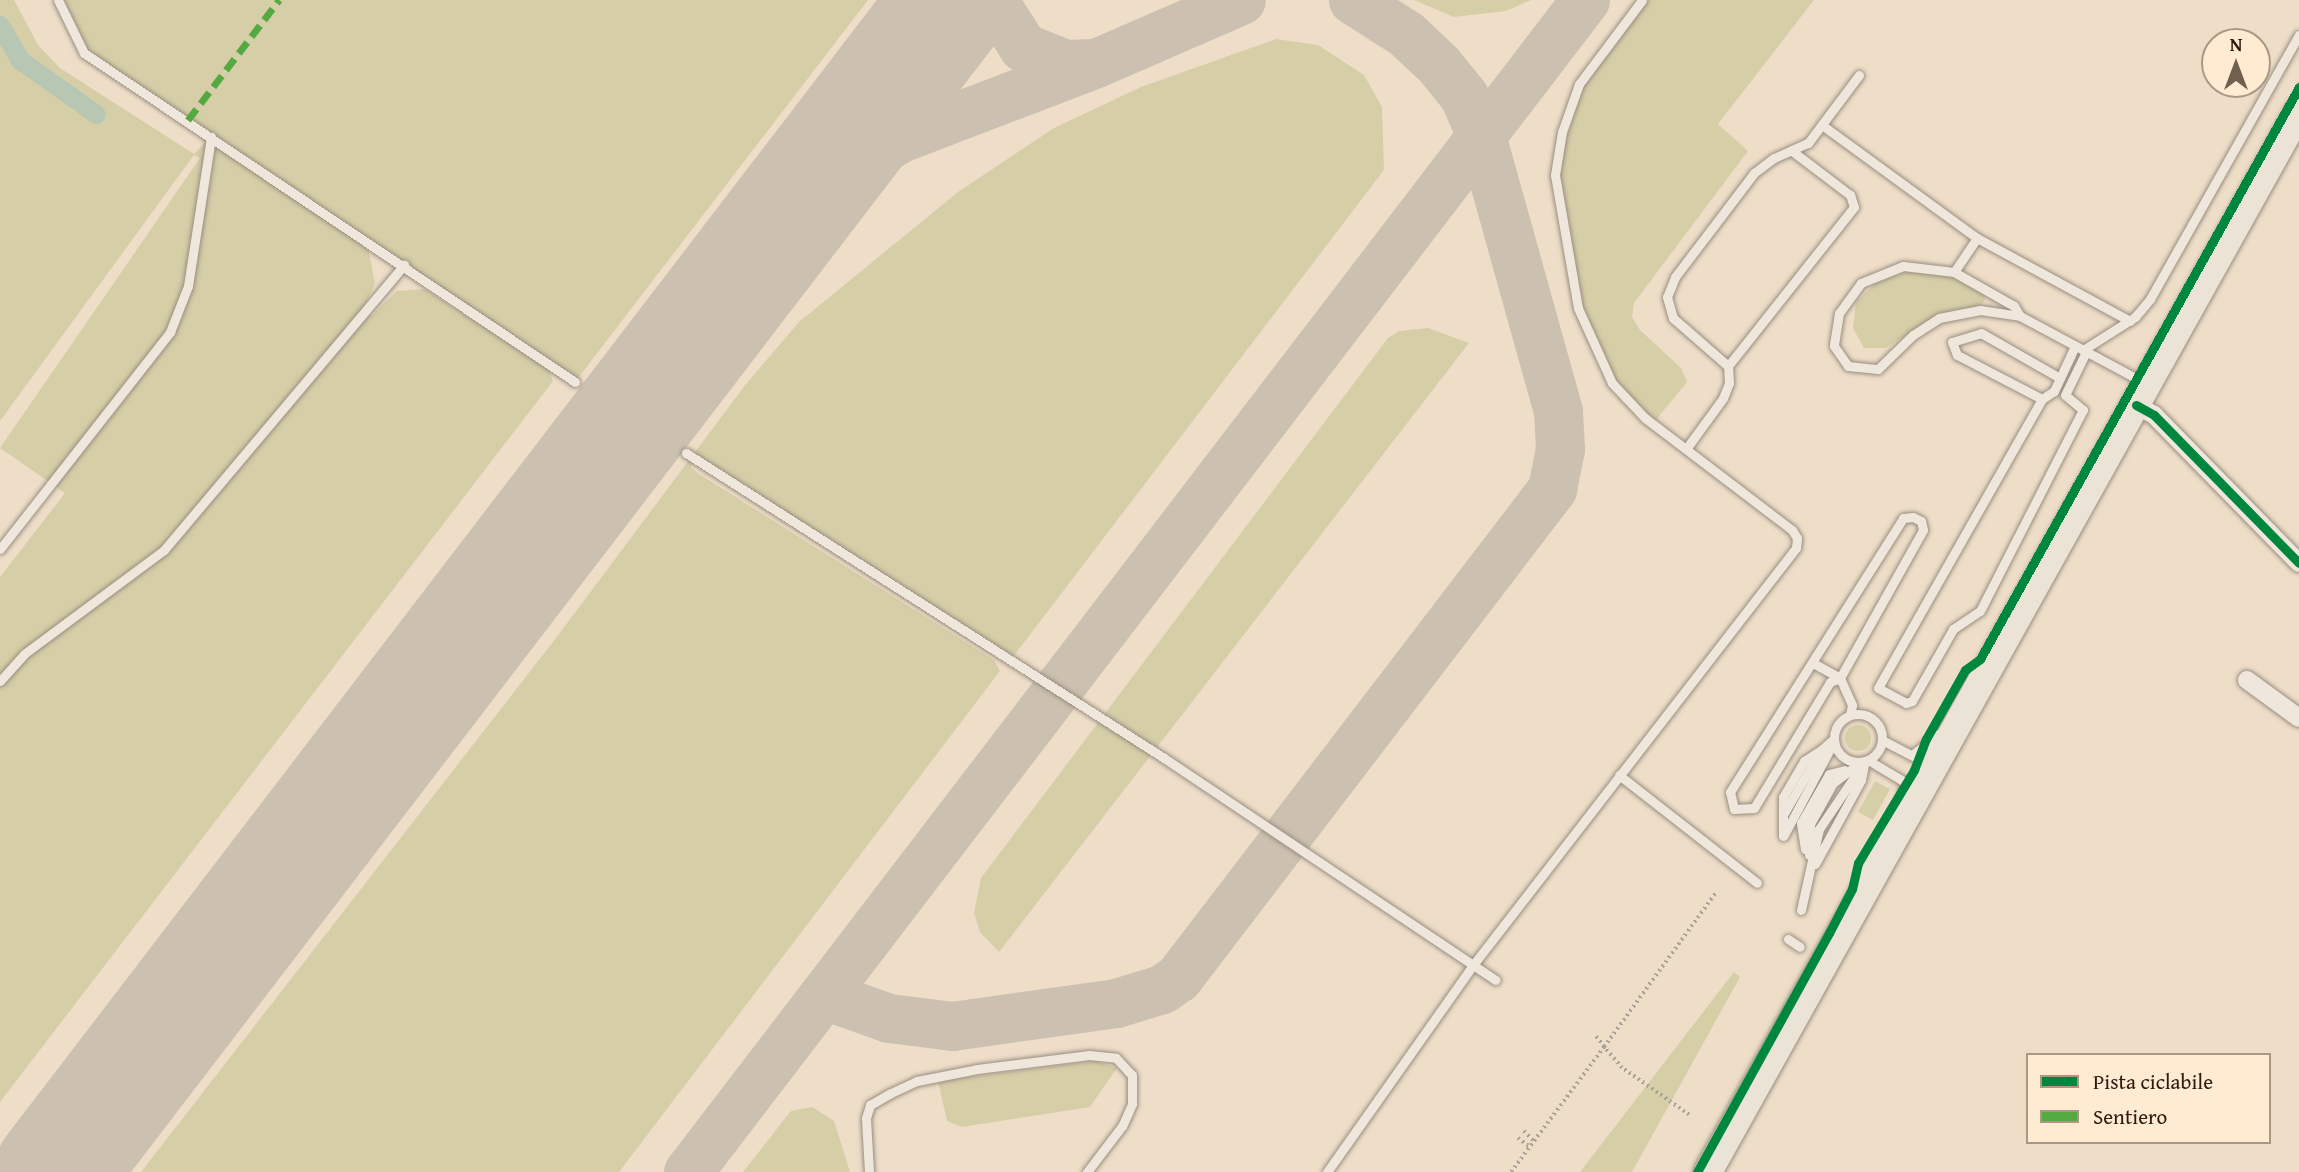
<!DOCTYPE html>
<html>
<head>
<meta charset="utf-8">
<style>
	body { margin:0 }
	#map { position:relative; width:2299px; height:1172px; overflow:hidden; background:#eedec8; font-family:"Gentium Book Plus",serif }
	div>[style] { position:absolute }
	.green>* { inset:0; background:#d6cea7 }
	.round { border-radius:50% }
	.canal>* { height:19px; margin:-9.5px; padding:0 9.5px; transform-origin:9.5px; border-radius:9.5px; background:#b7c7b4 }
	.taxiway>* { height:49px; margin:-24.5px; padding:0 24.5px; transform-origin:24.5px; border-radius:24.5px; background:#ccc0b0 }
	.runway>* { height:121px; margin:-60.5px; padding:0 60.5px; transform-origin:60.5px; border-radius:60.5px; background:#ccc0b0 }
	.path>* { height:3.5px; margin-top:-1.75px; transform-origin:0; background:repeating-linear-gradient(90deg,#aaa298 0 2px,transparent 0 5.5px) }
	.roads { filter:drop-shadow(0 0 2px #998e81) drop-shadow(0 0 2px #998e81) }
	.lane>* { height:9px; margin:-4.5px; padding:0 4.5px; transform-origin:4.5px; border-radius:4.5px; background:#f0e7dc }
	.lane>.ring { margin:-4.5px; padding:0; box-sizing:content-box; background:none; border:9px solid #f0e7dc; border-radius:50% }
	.street>* { height:18px; margin:-9px; padding:0 9px; transform-origin:9px; border-radius:9px; background:#f0e7dc }
	.primary>* { height:28px; margin:-14px; padding:0 14px; transform-origin:14px; border-radius:14px; background:#ece3d7 }
	.quiet>* { height:7px; margin-top:-3.5px; transform-origin:0; background:repeating-linear-gradient(90deg,#54a941 0 14px,transparent 0 21px) }
	.cycleway>* { height:9px; margin:-4.5px; padding:0 4.5px; transform-origin:4.5px; border-radius:4.5px; background:#00873e }
	span { translate:-50% -50%; white-space:nowrap; text-align:center; line-height:1.15; -webkit-text-stroke:5px #feebd2; paint-order:stroke }
	.legend { position:absolute; left:2026px; top:1053px; width:245px; height:91px; box-sizing:border-box; background:#feebd2; border:2px solid #aa9784; margin:0; padding:9px 12px; list-style:none; font-size:21px; color:#2d1a0f }
	.legend li { display:flex; align-items:center; gap:14px; height:35px }
	.legend b { width:35px; border:2px solid #aa9784 }
	.north { position:absolute; left:2201px; top:28px; width:70px; height:70px; box-sizing:border-box; background:#feebd2; border:2px solid #aa9784; border-radius:50%; rotate:0deg; font-size:19px; font-weight:700; line-height:28px; text-align:center; color:#2d1a0f }
	.north::after { content:''; display:block; margin:auto; width:24px; height:32px; background:#715f50; clip-path:polygon(50% 0,100% 100%,50% 72%,0 100%) }
</style>
</head>
<body>
<div id="map">
	<div class="green">
		<i style="clip-path:polygon(0 0,14px 0,38px 45px,60px 68px,194px 154px,211px 137px,84px 53px,58px 0,868px 0,575px 382px,367px 241px,375px 284px,363px 309px,371px 316px,397px 291px,424px 289px,548px 368px,553px 381px,0 1102px,0 577px,65px 493px,0 448px,200px 158px,194px 155px,0 421px)"></i>
		<i style="clip-path:polygon(1414px 0,1531px 0,1506px 11px,1454px 17px)"></i>
		<i style="clip-path:polygon(1645px 0,1814px 0,1718px 124px,1748px 151px,1634px 303px,1632px 317px,1640px 330px,1681px 368px,1687px 382px,1654px 422px,1611px 380px,1584px 322px,1558px 176px,1564px 134px,1581px 82px)"></i>
		<i style="clip-path:polygon(1276px 39px,1318px 45px,1364px 75px,1382px 107px,1384px 170px,1013px 657px,699px 457px,692px 463px,691px 468px,699px 474px,994px 660px,1000px 671px,619px 1172px,141px 1172px,556px 638px,746px 384px,799px 322px,958px 192px,1054px 128px,1141px 87px)"></i>
		<i style="clip-path:polygon(1911px 270px,1953px 276px,1984px 292px,1985px 300px,1981px 305px,1941px 313px,1886px 348px,1864px 348px,1853px 328px,1856px 302px,1876px 283px)"></i>
		<i style="clip-path:polygon(1428px 328px,1469px 343px,999px 952px,980px 932px,974px 913px,981px 878px,1388px 338px,1399px 331px)"></i>
		<i class="round" style="left:1845px;top:725px;width:26px;height:26px"></i>
		<i style="clip-path:polygon(1875px 781px,1890px 789px,1873px 820px,1858px 812px)"></i>
		<i style="clip-path:polygon(1734px 972px,1740px 977px,1632px 1172px,1580px 1172px)"></i>
		<i style="clip-path:polygon(1095px 1061px,1117px 1068px,1090px 1107px,962px 1127px,947px 1121px,938px 1081px)"></i>
		<i style="clip-path:polygon(812px 1107px,834px 1121px,850px 1172px,743px 1172px,791px 1111px)"></i>
	</div>
	<div class="canal">
		<i style="left:0;top:25px;width:40px;rotate:60.3deg"></i>
		<i style="left:20px;top:60px;width:93px;rotate:35.4deg"></i>
	</div>
	<div class="taxiway">
		<i style="left:993px;top:0;width:56px;rotate:57.4deg"></i>
		<i style="left:1023px;top:47px;width:46px;rotate:21.6deg"></i>
		<i style="left:1066px;top:64px;width:28px;rotate:-2deg"></i>
		<i style="left:779px;top:226px;width:54px;rotate:-43.5deg"></i>
		<i style="left:818px;top:189px;width:94px;rotate:-32deg"></i>
		<i style="left:898px;top:139px;width:212px;rotate:-21deg"></i>
		<i style="left:1096px;top:63px;width:158px;rotate:-23.5deg"></i>
		<i style="left:824px;top:995px;width:69px;rotate:19.5deg"></i>
		<i style="left:889px;top:1018px;width:64px;rotate:7.2deg"></i>
		<i style="left:952px;top:1026px;width:166px;rotate:-8deg"></i>
		<i style="left:1116px;top:1003px;width:48px;rotate:-16.9deg"></i>
		<i style="left:1162px;top:989px;width:19px;rotate:-35deg"></i>
		<i style="left:1178px;top:978px;width:616px;rotate:-52.59deg"></i>
		<i style="left:1552px;top:489px;width:41px;rotate:-78.7deg"></i>
		<i style="left:1560px;top:449px;width:38px;rotate:-93deg"></i>
		<i style="left:1558px;top:411px;width:286px;rotate:-105.6deg"></i>
		<i style="left:1481px;top:136px;width:43px;rotate:-113deg"></i>
		<i style="left:1464px;top:96px;width:40px;rotate:-129deg"></i>
		<i style="left:1439px;top:65px;width:45px;rotate:-136.8deg"></i>
		<i style="left:1406px;top:34px;width:63px;rotate:-147.3deg"></i>
		<i style="left:688px;top:1172px;width:1476px;rotate:-52.57deg"></i>
	</div>
	<div class="runway">
		<i style="left:54px;top:1172px;width:1476px;rotate:-52.54deg"></i>
	</div>
	<div class="path">
		<i style="left:1689px;top:1115px;width:82px;rotate:-145deg"></i>
		<i style="left:1622px;top:1068px;width:28px;rotate:-131deg"></i>
		<i style="left:1604px;top:1047px;width:191px;rotate:-54.1deg"></i>
		<i style="left:1524px;top:1131px;width:13px;rotate:45deg"></i>
		<i style="left:1518px;top:1138px;width:14px;rotate:36deg"></i>
		<i style="left:1511px;top:1172px;width:156px;rotate:-53.4deg"></i>
		<i style="left:1604px;top:1047px;width:14px;rotate:-129deg"></i>
	</div>
	<div class="roads">
		<div class="lane">
			<i style="left:58px;top:0;width:59px;rotate:63.9deg"></i>
			<i style="left:84px;top:53px;width:591px;rotate:33.82deg"></i>
			<i style="left:1822px;top:125px;width:192px;rotate:36.1deg"></i>
			<i style="left:1977px;top:238px;width:174px;rotate:28.5deg"></i>
			<i style="left:1954px;top:272px;width:41px;rotate:-55.9deg"></i>
			<i style="left:2020px;top:316px;width:12px;rotate:-121deg"></i>
			<i style="left:2014px;top:306px;width:69px;rotate:-150.5deg"></i>
			<i style="left:1954px;top:272px;width:51px;rotate:-173.3deg"></i>
			<i style="left:1903px;top:266px;width:45px;rotate:158deg"></i>
			<i style="left:1861px;top:283px;width:37px;rotate:126deg"></i>
			<i style="left:1839px;top:313px;width:33px;rotate:99deg"></i>
			<i style="left:1834px;top:346px;width:24px;rotate:55deg"></i>
			<i style="left:1848px;top:366px;width:30px;rotate:6deg"></i>
			<i style="left:1878px;top:369px;width:49px;rotate:-44.2deg"></i>
			<i style="left:1913px;top:335px;width:31px;rotate:-33deg"></i>
			<i style="left:1939px;top:318px;width:42px;rotate:-11deg"></i>
			<i style="left:1980px;top:310px;width:40px;rotate:8.5deg"></i>
			<i style="left:2020px;top:316px;width:142px;rotate:28.2deg"></i>
			<i style="left:2075px;top:346px;width:50px;rotate:115deg"></i>
			<i style="left:2054px;top:391px;width:14px;rotate:146deg"></i>
			<i style="left:2042px;top:399px;width:332px;rotate:119.6deg"></i>
			<i style="left:1878px;top:688px;width:32px;rotate:28deg"></i>
			<i style="left:1906px;top:703px;width:6px;rotate:-18deg"></i>
			<i style="left:1912px;top:701px;width:83px;rotate:-60.3deg"></i>
			<i style="left:1953px;top:629px;width:32px;rotate:-34deg"></i>
			<i style="left:1980px;top:611px;width:226px;rotate:-62.9deg"></i>
			<i style="left:2083px;top:410px;width:23px;rotate:-140deg"></i>
			<i style="left:2065px;top:395px;width:48px;rotate:-64deg"></i>
			<i style="left:2083px;top:350px;width:62px;rotate:-32.4deg"></i>
			<i style="left:2135px;top:317px;width:23px;rotate:-50deg"></i>
			<i style="left:2150px;top:299px;width:303px;rotate:-60.6deg"></i>
			<i style="left:1728px;top:366px;width:203px;rotate:-51.6deg"></i>
			<i style="left:1854px;top:207px;width:13px;rotate:-108deg"></i>
			<i style="left:1850px;top:195px;width:73px;rotate:-142.8deg"></i>
			<i style="left:2042px;top:399px;width:96px;rotate:-152.6deg"></i>
			<i style="left:1957px;top:355px;width:14px;rotate:-111deg"></i>
			<i style="left:1952px;top:342px;width:30px;rotate:-17deg"></i>
			<i style="left:1981px;top:333px;width:91px;rotate:29.7deg"></i>
			<i style="left:1686px;top:449px;width:63px;rotate:-54deg"></i>
			<i style="left:1723px;top:398px;width:16px;rotate:-68deg"></i>
			<i style="left:1729px;top:383px;width:17px;rotate:-93deg"></i>
			<i style="left:1728px;top:366px;width:73px;rotate:-138.9deg"></i>
			<i style="left:1673px;top:318px;width:22px;rotate:-106deg"></i>
			<i style="left:1667px;top:297px;width:22px;rotate:-68deg"></i>
			<i style="left:1675px;top:277px;width:131px;rotate:-52.8deg"></i>
			<i style="left:1754px;top:173px;width:25px;rotate:-37deg"></i>
			<i style="left:1774px;top:158px;width:37px;rotate:-24deg"></i>
			<i style="left:1808px;top:143px;width:85px;rotate:-53.1deg"></i>
			<i style="left:686px;top:453px;width:567px;rotate:32.54deg"></i>
			<i style="left:1164px;top:758px;width:399px;rotate:33.8deg"></i>
			<i style="left:1913px;top:517px;width:9px;rotate:27deg"></i>
			<i style="left:1921px;top:521px;width:9px;rotate:77deg"></i>
			<i style="left:1923px;top:530px;width:170px;rotate:119.3deg"></i>
			<i style="left:1840px;top:678px;width:11px;rotate:158deg"></i>
			<i style="left:1830px;top:682px;width:147px;rotate:121.1deg"></i>
			<i style="left:1754px;top:808px;width:20px;rotate:177deg"></i>
			<i style="left:1734px;top:809px;width:17px;rotate:-103deg"></i>
			<i style="left:1730px;top:792px;width:324px;rotate:-57.7deg"></i>
			<i style="left:1903px;top:518px;width:10px;rotate:-6deg"></i>
			<i style="left:0;top:549px;width:276px;rotate:-51.9deg"></i>
			<i style="left:170px;top:332px;width:49px;rotate:-68.6deg"></i>
			<i style="left:188px;top:286px;width:151px;rotate:-81.2deg"></i>
			<i style="left:1813px;top:663px;width:31px;rotate:29deg"></i>
			<i style="left:1840px;top:678px;width:30px;rotate:66deg"></i>
			<i style="left:1852px;top:705px;width:10px;rotate:101deg"></i>
			<i style="left:0;top:681px;width:36px;rotate:-48deg"></i>
			<i style="left:24px;top:654px;width:174px;rotate:-36.6deg"></i>
			<i style="left:164px;top:550px;width:373px;rotate:-49.9deg"></i>
			<i class="ring" style="left:1834px;top:714px;width:39px;height:39px"></i>
			<i style="left:1882px;top:740px;width:56px;rotate:27.5deg"></i>
			<i style="left:1912px;top:755px;width:34px;rotate:-38deg"></i>
			<i style="left:1868px;top:760px;width:49px;rotate:30.8deg"></i>
			<i style="left:1619px;top:775px;width:175px;rotate:38deg"></i>
			<i style="left:1901px;top:801px;width:19px;rotate:-78deg"></i>
			<i style="left:1783px;top:815px;width:18px;rotate:-90deg"></i>
			<i style="left:1783px;top:797px;width:42px;rotate:-59.7deg"></i>
			<i style="left:1804px;top:761px;width:17px;rotate:-33deg"></i>
			<i style="left:1784px;top:835px;width:102px;rotate:-61.9deg"></i>
			<i style="left:1783px;top:836px;width:21px;rotate:-90deg"></i>
			<i style="left:1783px;top:815px;width:74px;rotate:-60deg"></i>
			<i style="left:1820px;top:751px;width:18px;rotate:-41deg"></i>
			<i style="left:1805px;top:849px;width:26px;rotate:-99deg"></i>
			<i style="left:1801px;top:823px;width:56px;rotate:-60.3deg"></i>
			<i style="left:1829px;top:774px;width:16px;rotate:-14deg"></i>
			<i style="left:1809px;top:855px;width:31px;rotate:-88deg"></i>
			<i style="left:1810px;top:824px;width:18px;rotate:-61deg"></i>
			<i style="left:1819px;top:808px;width:29px;rotate:-61deg"></i>
			<i style="left:1833px;top:783px;width:34px;rotate:-37deg"></i>
			<i style="left:1815px;top:864px;width:96px;rotate:-61.3deg"></i>
			<i style="left:1861px;top:780px;width:16px;rotate:-79deg"></i>
			<i style="left:1801px;top:910px;width:83px;rotate:-77.5deg"></i>
			<i style="left:1819px;top:829px;width:82px;rotate:-55.9deg"></i>
			<i style="left:1788px;top:939px;width:14px;rotate:34deg"></i>
			<i style="left:869px;top:1172px;width:54px;rotate:-93.2deg"></i>
			<i style="left:866px;top:1118px;width:14px;rotate:-73deg"></i>
			<i style="left:870px;top:1105px;width:24px;rotate:-30deg"></i>
			<i style="left:891px;top:1093px;width:29px;rotate:-25deg"></i>
			<i style="left:917px;top:1081px;width:61px;rotate:-11.3deg"></i>
			<i style="left:977px;top:1069px;width:113px;rotate:-7.1deg"></i>
			<i style="left:1089px;top:1055px;width:27px;rotate:6deg"></i>
			<i style="left:1116px;top:1058px;width:23px;rotate:47deg"></i>
			<i style="left:1132px;top:1075px;width:29px;rotate:90deg"></i>
			<i style="left:1132px;top:1104px;width:24px;rotate:114deg"></i>
			<i style="left:1122px;top:1126px;width:58px;rotate:127.3deg"></i>
			<i style="left:1327px;top:1172px;width:253px;rotate:-54.8deg"></i>
			<i style="left:1473px;top:965px;width:527px;rotate:-52.24deg"></i>
			<i style="left:1796px;top:548px;width:10px;rotate:-84deg"></i>
			<i style="left:1797px;top:538px;width:9px;rotate:-122deg"></i>
			<i style="left:1792px;top:530px;width:185px;rotate:-142.7deg"></i>
			<i style="left:1645px;top:418px;width:48px;rotate:-133.3deg"></i>
			<i style="left:1612px;top:383px;width:82px;rotate:-114.4deg"></i>
			<i style="left:1578px;top:308px;width:135px;rotate:-99.8deg"></i>
			<i style="left:1555px;top:175px;width:44px;rotate:-80.8deg"></i>
			<i style="left:1562px;top:132px;width:51px;rotate:-70.5deg"></i>
			<i style="left:1579px;top:84px;width:105px;rotate:-53.1deg"></i>
		</div>
		<div class="street">
			<i style="left:2136px;top:405px;width:21px;rotate:29deg"></i>
			<i style="left:2154px;top:415px;width:207px;rotate:45.6deg"></i>
			<i style="left:2247px;top:680px;width:64px;rotate:36.2deg"></i>
		</div>
		<div class="primary">
			<i style="left:1708px;top:1172px;width:1214px;rotate:-60.86deg"></i>
		</div>
	</div>
	<div class="quiet">
		<i style="left:188px;top:120px;width:151px;rotate:-52.8deg"></i>
	</div>
	<div class="cycleway">
		<i style="left:2136px;top:405px;width:21px;rotate:29deg"></i>
		<i style="left:2154px;top:415px;width:207px;rotate:45.6deg"></i>
		<i style="left:1697px;top:1172px;width:273px;rotate:-61.1deg"></i>
		<i style="left:1829px;top:933px;width:50px;rotate:-62.4deg"></i>
		<i style="left:1852px;top:889px;width:27px;rotate:-77deg"></i>
		<i style="left:1858px;top:863px;width:109px;rotate:-58.9deg"></i>
		<i style="left:1914px;top:770px;width:33px;rotate:-69deg"></i>
		<i style="left:1926px;top:739px;width:79px;rotate:-60.5deg"></i>
		<i style="left:1965px;top:670px;width:19px;rotate:-36deg"></i>
		<i style="left:1980px;top:659px;width:655px;rotate:-60.85deg"></i>
	</div>
	<ul class="legend">
	<li><b style="height:9px;background:#00873e"></b>Pista ciclabile</li>
	<li><b style="height:9px;background:#54a941"></b>Sentiero</li>
	</ul>
	<div class="north">N</div>
</div>
</body>
</html>
